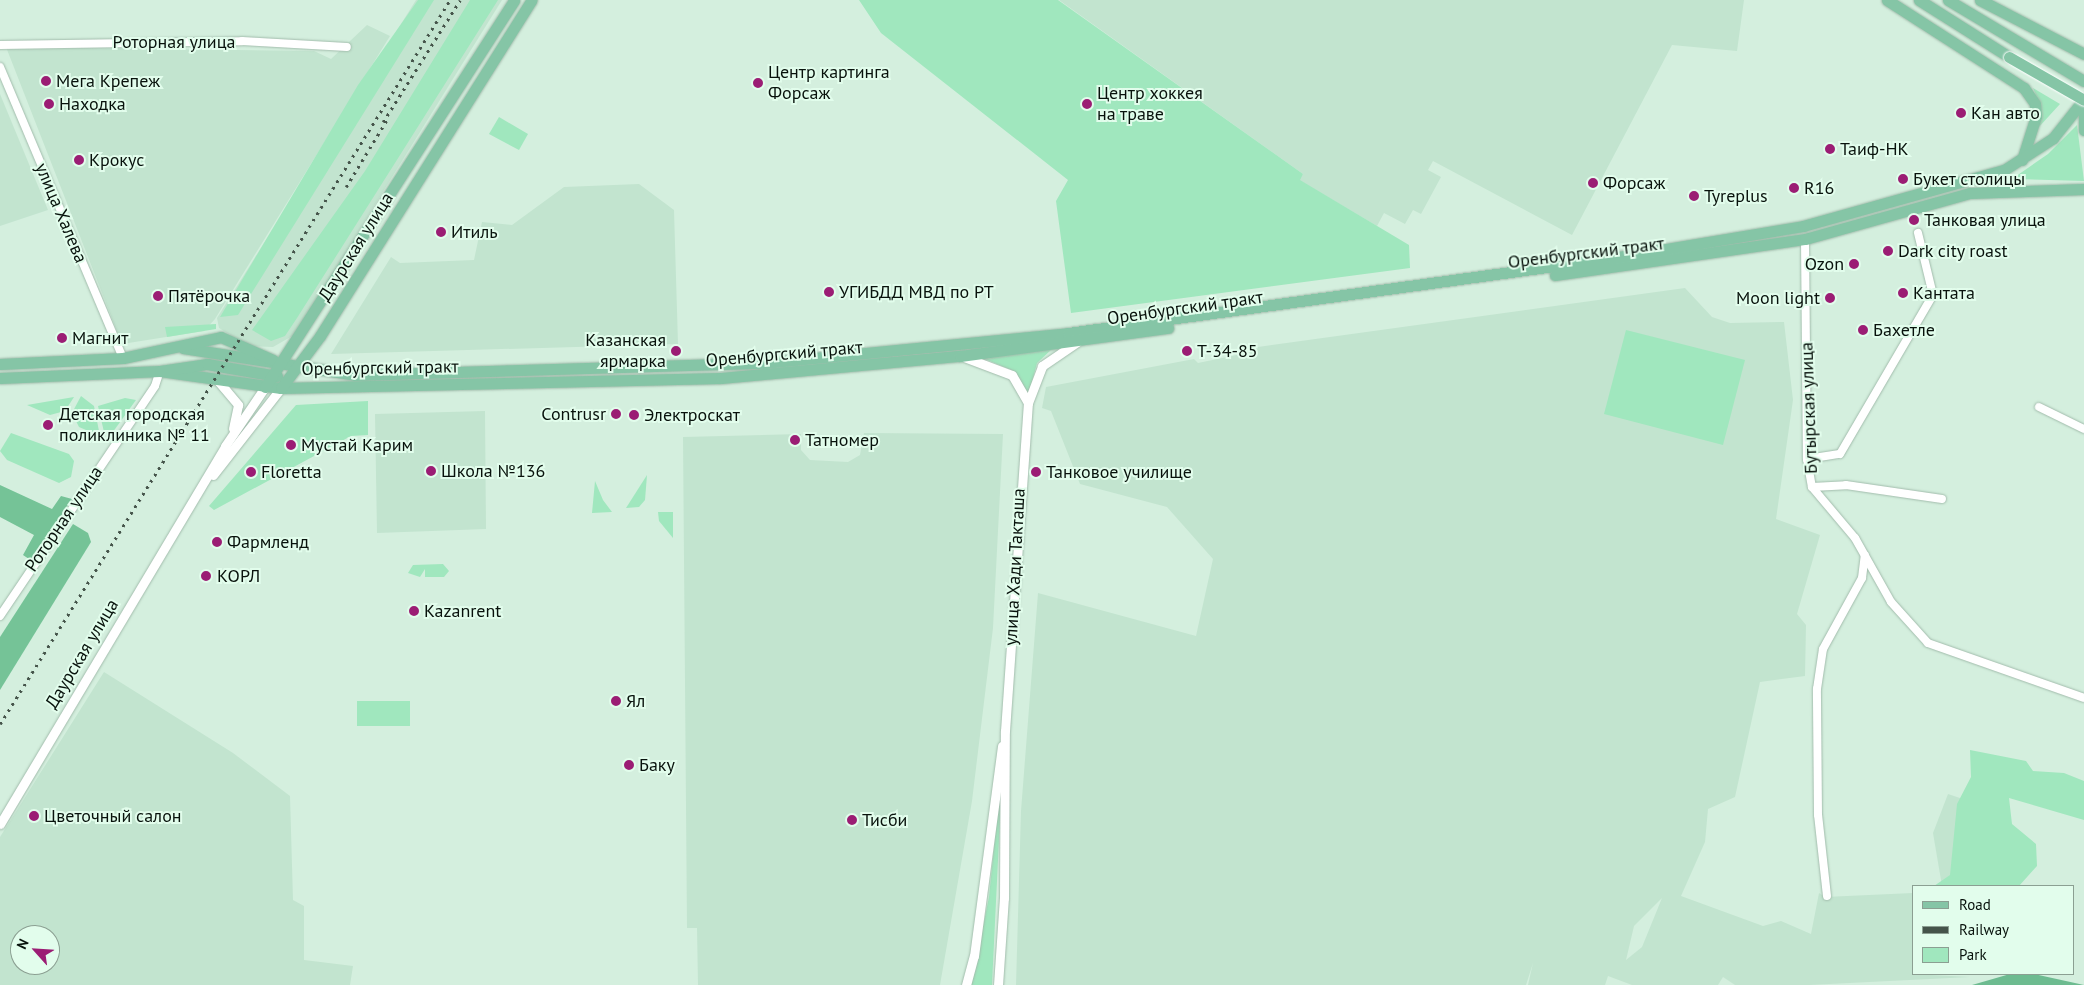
<!DOCTYPE html>
<html>
<head>
<meta charset="utf-8">
<style>
	body { margin:0 }
	#map { position:relative; width:2084px; height:985px; overflow:hidden; background:#d4efde; font-family:"PT Sans",sans-serif }
	div>[style] { position:absolute }
	.built>* { inset:0; background:#c2e4cf }
	.green>* { inset:0; background:#a0e7be }
	.forest>* { inset:0; background:#75c397 }
	.water>* { inset:0; background:#6dbb90 }
	.roads { filter:drop-shadow(0 0 1px #a2bcac) drop-shadow(0 0 1px #a2bcac) }
	.minor>* { height:8px; margin:-4px; padding:0 4px; transform-origin:4px; border-radius:4px; background:#fff }
	.tertiary>* { height:9px; margin:-4.5px; padding:0 4.5px; transform-origin:4.5px; border-radius:4.5px; background:#fff }
	.primary>* { height:11px; margin:-5.5px; padding:0 5.5px; transform-origin:5.5px; border-radius:5.5px; background:#85c5a6 }
	.rail>* { height:2.5px; margin-top:-1.25px; transform-origin:0; background:repeating-linear-gradient(90deg,#45544a 0 2.5px,transparent 0 7.5px) }
	.bridges { filter:drop-shadow(0 0 1px #fff) drop-shadow(0 0 1px #fff) }
	.primary-bridge>* { height:11px; margin:-5.5px; padding:0 5.5px; transform-origin:5.5px; border-radius:5.5px; background:#85c5a6 }
	.dots>* { width:14px; height:14px; translate:-50% -50%; box-sizing:border-box; border:2px solid #e2fdec; border-radius:50% }
	span { translate:-50% -50%; white-space:nowrap; text-align:center; line-height:1.15; -webkit-text-stroke:4px #e2fdec; paint-order:stroke }
	.street-label { font-size:18px; color:#08120c }
	.poi-label { font-size:18px; color:#08120c }
	.left { translate:0 -50%; text-align:left }
	.right { translate:-100% -50%; text-align:right }
	.legend { position:absolute; left:1912px; top:885px; width:162px; height:90px; box-sizing:border-box; background:#e2fdec; border:1px solid #8b9f92; margin:0; padding:6px 9px; list-style:none; font-size:15px; color:#08120c }
	.legend li { display:flex; align-items:center; gap:10px; height:25px }
	.legend b { width:25px; border:1px solid #8b9f92 }
	.north { position:absolute; left:10px; top:925px; width:50px; height:50px; box-sizing:border-box; background:#e2fdec; border:1px solid #8b9f92; border-radius:50%; rotate:296deg; font-size:14px; font-weight:700; line-height:20px; text-align:center; color:#08120c }
	.north::after { content:''; display:block; margin:auto; width:18px; height:22px; background:#9b1d74; clip-path:polygon(50% 0,100% 100%,50% 72%,0 100%) }
</style>
</head>
<body>
<div id="map">
	<div class="built">
		<i style="clip-path:polygon(416px 0,502px 0,294px 335px,273px 347px,248px 346px,219px 328px,217px 318px)"></i>
		<i style="clip-path:polygon(1059px 0,1744px 0,1737px 51px,1672px 45px,1572px 235px,1433px 161px,1428px 170px,1441px 177px,1421px 214px,1413px 210px,1405px 224px,1384px 213px,1377px 226px,1299px 180px,1303px 174px)"></i>
		<i style="clip-path:polygon(367px 25px,390px 36px,215px 319px,204px 331px,122px 344px,6px 47px,314px 51px,331px 59px)"></i>
		<i style="clip-path:polygon(0 94px,48px 210px,0 226px)"></i>
		<i style="clip-path:polygon(639px 184px,674px 210px,678px 344px,331px 354px,391px 257px,400px 263px,474px 260px,482px 222px,512px 225px,564px 187px)"></i>
		<i style="clip-path:polygon(evenodd,1685px 288px,1712px 317px,1730px 323px,1784px 322px,1793px 400px,1776px 519px,1820px 535px,1797px 614px,1806px 625px,1805px 676px,1760px 682px,1735px 797px,1708px 809px,1705px 842px,1681px 896px,1763px 926px,1781px 921px,1811px 934px,1819px 893px,1825px 897px,1913px 893px,1913px 974px,1970px 977px,1809px 985px,1735px 985px,1723px 977px,1718px 985px,1632px 985px,1608px 976px,1605px 985px,1528px 985px,1533px 963px,1526px 985px,1016px 985px,1021px 811px,1038px 593px,1196px 636px,1213px 559px,1167px 507px,1080px 484px,1051px 411px,1042px 408px,1046px 387px,1194px 359px,1198px 363px,1251px 352px,1251px 348px,1685px 288px,1662px 898px,1642px 947px,1626px 960px,1634px 926px,1662px 898px)"></i>
		<i style="clip-path:polygon(485px 411px,486px 529px,377px 533px,375px 414px)"></i>
		<i style="clip-path:polygon(864px 433px,1003px 434px,993px 628px,972px 801px,940px 985px,698px 985px,697px 928px,687px 928px,683px 437px,801px 434px,801px 450px,810px 460px,848px 462px,860px 455px)"></i>
		<i style="clip-path:polygon(evenodd,104px 672px,233px 753px,290px 796px,293px 900px,304px 906px,304px 960px,353px 966px,350px 985px,0 985px,0 837px,104px 672px,20px 935px,50px 935px,50px 965px,20px 965px,20px 935px)"></i>
		<i style="clip-path:polygon(1948px 794px,1960px 798px,1965px 886px,1942px 886px,1933px 833px)"></i>
	</div>
	<div class="green">
		<i style="clip-path:polygon(418px 0,434px 0,238px 315px,220px 317px,358px 85px)"></i>
		<i style="clip-path:polygon(470px 0,498px 0,297px 318px,285px 336px,271px 341px,252px 330px,365px 171px)"></i>
		<i style="clip-path:polygon(859px 0,1058px 0,1303px 174px,1300px 180px,1409px 245px,1410px 268px,1071px 313px,1056px 201px,1068px 180px,881px 33px)"></i>
		<i style="clip-path:polygon(2033px 88px,2060px 104px,2038px 128px,2040px 105px)"></i>
		<i style="clip-path:polygon(499px 117px,528px 134px,519px 150px,489px 134px)"></i>
		<i style="clip-path:polygon(2077px 125px,2084px 181px,2012px 179px,2048px 154px)"></i>
		<i style="clip-path:polygon(216px 324px,216px 329px,167px 337px,165px 327px)"></i>
		<i style="clip-path:polygon(1626px 330px,1745px 360px,1723px 445px,1604px 414px)"></i>
		<i style="clip-path:polygon(1052px 349px,1037px 363px,1028px 397px,1016px 372px,985px 359px)"></i>
		<i style="clip-path:polygon(81px 396px,94px 406px,100px 436px,79px 427px,72px 413px)"></i>
		<i style="clip-path:polygon(74px 397px,65px 411px,50px 415px,27px 405px)"></i>
		<i style="clip-path:polygon(125px 398px,136px 400px,110px 436px,104px 432px,98px 406px)"></i>
		<i style="clip-path:polygon(368px 401px,368px 435px,351px 436px,214px 510px,209px 506px,296px 405px)"></i>
		<i style="clip-path:polygon(11px 433px,69px 454px,74px 461px,71px 477px,59px 483px,7px 460px,0 451px)"></i>
		<i style="clip-path:polygon(647px 475px,645px 500px,639px 507px,626px 508px)"></i>
		<i style="clip-path:polygon(595px 481px,603px 500px,612px 512px,592px 513px)"></i>
		<i style="clip-path:polygon(658px 512px,673px 512px,673px 538px,659px 521px)"></i>
		<i style="clip-path:polygon(443px 564px,449px 571px,444px 577px,425px 577px,425px 569px,420px 577px,408px 573px,413px 565px)"></i>
		<i style="clip-path:polygon(357px 701px,410px 701px,410px 726px,357px 726px)"></i>
		<i style="clip-path:polygon(1970px 750px,2026px 761px,2033px 771px,2064px 773px,2084px 781px,2084px 820px,2009px 798px,2012px 824px,2036px 844px,2037px 866px,2019px 886px,1934px 886px,1950px 875px,1957px 804px,1971px 777px)"></i>
		<i style="clip-path:polygon(1003px 756px,992px 985px,971px 985px,989px 897px)"></i>
	</div>
	<div class="forest">
		<i style="clip-path:polygon(0 485px,52px 509px,61px 496px,72px 499px,32px 561px,23px 555px,34px 535px,0 517px)"></i>
		<i style="clip-path:polygon(73px 524px,88px 533px,91px 542px,0 690px,0 637px)"></i>
	</div>
	<div class="water">
		<i style="clip-path:polygon(2010px 974px,2034px 974px,2084px 985px,1972px 985px)"></i>
	</div>
	<div class="roads">
		<div class="minor">
			<i style="left:0;top:45px;width:242px;rotate:-0.9deg"></i>
			<i style="left:242px;top:41px;width:105px;rotate:3.3deg"></i>
			<i style="left:0;top:67px;width:316px;rotate:67.1deg"></i>
			<i style="left:1805px;top:239px;width:220px;rotate:89.5deg"></i>
			<i style="left:1807px;top:459px;width:28px;rotate:80deg"></i>
			<i style="left:1812px;top:487px;width:67px;rotate:49.9deg"></i>
			<i style="left:1855px;top:538px;width:73px;rotate:60.6deg"></i>
			<i style="left:1891px;top:602px;width:55px;rotate:47.9deg"></i>
			<i style="left:1928px;top:643px;width:165px;rotate:19.4deg"></i>
			<i style="left:2039px;top:407px;width:50px;rotate:26.1deg"></i>
			<i style="left:1807px;top:459px;width:33px;rotate:-9deg"></i>
			<i style="left:1840px;top:454px;width:184px;rotate:-59.7deg"></i>
			<i style="left:1933px;top:295px;width:64px;rotate:-103.6deg"></i>
			<i style="left:1812px;top:487px;width:34px;rotate:-3deg"></i>
			<i style="left:1846px;top:485px;width:97px;rotate:8.3deg"></i>
			<i style="left:0;top:616px;width:277px;rotate:-56deg"></i>
			<i style="left:155px;top:386px;width:16px;rotate:-72deg"></i>
			<i style="left:1827px;top:896px;width:81px;rotate:-96.3deg"></i>
			<i style="left:1818px;top:815px;width:126px;rotate:-90.5deg"></i>
			<i style="left:1817px;top:689px;width:40px;rotate:-81.5deg"></i>
			<i style="left:1823px;top:649px;width:81px;rotate:-61.2deg"></i>
			<i style="left:1862px;top:578px;width:23px;rotate:-83deg"></i>
		</div>
		<div class="tertiary">
			<i style="left:964px;top:357px;width:51px;rotate:20.6deg"></i>
			<i style="left:1012px;top:375px;width:32px;rotate:60deg"></i>
			<i style="left:219px;top:382px;width:30px;rotate:50deg"></i>
			<i style="left:238px;top:405px;width:24px;rotate:102deg"></i>
			<i style="left:213px;top:475px;width:110px;rotate:-52deg"></i>
			<i style="left:0;top:824px;width:440px;rotate:-59.2deg"></i>
			<i style="left:225px;top:446px;width:71px;rotate:-55.9deg"></i>
			<i style="left:966px;top:985px;width:30px;rotate:-75deg"></i>
			<i style="left:974px;top:956px;width:212px;rotate:-82.4deg"></i>
			<i style="left:998px;top:985px;width:87px;rotate:-86.1deg"></i>
			<i style="left:1004px;top:898px;width:167px;rotate:-89.7deg"></i>
			<i style="left:1005px;top:731px;width:329px;rotate:-86deg"></i>
			<i style="left:1028px;top:403px;width:40px;rotate:-69deg"></i>
			<i style="left:1042px;top:366px;width:42px;rotate:-34.4deg"></i>
		</div>
		<div class="primary">
			<i style="left:1887px;top:0;width:163px;rotate:32.7deg"></i>
			<i style="left:2024px;top:88px;width:19px;rotate:55deg"></i>
			<i style="left:2035px;top:104px;width:12px;rotate:85deg"></i>
			<i style="left:2036px;top:116px;width:46px;rotate:107.7deg"></i>
			<i style="left:1919px;top:0;width:107px;rotate:32.3deg"></i>
			<i style="left:1948px;top:0;width:158px;rotate:30.8deg"></i>
			<i style="left:1980px;top:0;width:117px;rotate:27.4deg"></i>
			<i style="left:2084px;top:106px;width:24px;rotate:90deg"></i>
			<i style="left:1555px;top:275px;width:253px;rotate:-8.2deg"></i>
			<i style="left:1805px;top:239px;width:171px;rotate:-15.6deg"></i>
			<i style="left:1970px;top:193px;width:114px;rotate:-2deg"></i>
			<i style="left:183px;top:348px;width:174px;rotate:8.9deg"></i>
			<i style="left:355px;top:375px;width:409px;rotate:-1.7deg"></i>
			<i style="left:764px;top:363px;width:305px;rotate:-5.6deg"></i>
			<i style="left:1068px;top:333px;width:549px;rotate:-7.85deg"></i>
			<i style="left:1612px;top:258px;width:194px;rotate:-9.5deg"></i>
			<i style="left:1803px;top:226px;width:209px;rotate:-15.6deg"></i>
			<i style="left:2004px;top:170px;width:59px;rotate:-33.1deg"></i>
			<i style="left:2053px;top:138px;width:50px;rotate:-51.5deg"></i>
			<i style="left:0;top:364px;width:123px;rotate:-2.8deg"></i>
			<i style="left:123px;top:358px;width:100px;rotate:-12.1deg"></i>
			<i style="left:221px;top:337px;width:57px;rotate:23.9deg"></i>
			<i style="left:160px;top:371px;width:122px;rotate:8deg"></i>
			<i style="left:281px;top:388px;width:440px;rotate:-1.3deg"></i>
			<i style="left:721px;top:378px;width:240px;rotate:-5.3deg"></i>
			<i style="left:960px;top:356px;width:210px;rotate:-7.7deg"></i>
			<i style="left:0;top:378px;width:160px;rotate:-2.5deg"></i>
			<i style="left:160px;top:371px;width:48px;rotate:-8.5deg"></i>
			<i style="left:207px;top:364px;width:71px;rotate:9.7deg"></i>
			<i style="left:265px;top:387px;width:460px;rotate:-57.2deg"></i>
			<i style="left:281px;top:388px;width:65px;rotate:-53.1deg"></i>
			<i style="left:320px;top:336px;width:397px;rotate:-57.8deg"></i>
		</div>
	</div>
	<div class="rail">
		<i style="left:383px;top:122px;width:144px;rotate:-57.7deg"></i>
		<i style="left:346px;top:187px;width:81px;rotate:-58.7deg"></i>
		<i style="left:0;top:724px;width:852px;rotate:-58.14deg"></i>
	</div>
	<div class="bridges">
		<div class="primary-bridge">
			<i style="left:2009px;top:57px;width:86px;rotate:29.8deg"></i>
		</div>
	</div>
	<div class="dots">
		<i style="left:46px;top:81px;background:#9b1d74"></i>
		<i style="left:758px;top:83px;background:#9b1d74"></i>
		<i style="left:49px;top:104px;background:#9b1d74"></i>
		<i style="left:1087px;top:104px;background:#9b1d74"></i>
		<i style="left:1961px;top:113px;background:#9b1d74"></i>
		<i style="left:1830px;top:149px;background:#9b1d74"></i>
		<i style="left:79px;top:160px;background:#9b1d74"></i>
		<i style="left:1903px;top:179px;background:#9b1d74"></i>
		<i style="left:1593px;top:183px;background:#9b1d74"></i>
		<i style="left:1794px;top:188px;background:#9b1d74"></i>
		<i style="left:1694px;top:196px;background:#9b1d74"></i>
		<i style="left:1914px;top:220px;background:#9b1d74"></i>
		<i style="left:441px;top:232px;background:#9b1d74"></i>
		<i style="left:1888px;top:251px;background:#9b1d74"></i>
		<i style="left:1854px;top:264px;background:#9b1d74"></i>
		<i style="left:829px;top:292px;background:#9b1d74"></i>
		<i style="left:1903px;top:293px;background:#9b1d74"></i>
		<i style="left:158px;top:296px;background:#9b1d74"></i>
		<i style="left:1830px;top:298px;background:#9b1d74"></i>
		<i style="left:1863px;top:330px;background:#9b1d74"></i>
		<i style="left:62px;top:338px;background:#9b1d74"></i>
		<i style="left:676px;top:351px;background:#9b1d74"></i>
		<i style="left:1187px;top:351px;background:#9b1d74"></i>
		<i style="left:616px;top:414px;background:#9b1d74"></i>
		<i style="left:634px;top:415px;background:#9b1d74"></i>
		<i style="left:48px;top:425px;background:#9b1d74"></i>
		<i style="left:795px;top:440px;background:#9b1d74"></i>
		<i style="left:291px;top:445px;background:#9b1d74"></i>
		<i style="left:431px;top:471px;background:#9b1d74"></i>
		<i style="left:251px;top:472px;background:#9b1d74"></i>
		<i style="left:1036px;top:472px;background:#9b1d74"></i>
		<i style="left:217px;top:542px;background:#9b1d74"></i>
		<i style="left:206px;top:576px;background:#9b1d74"></i>
		<i style="left:414px;top:611px;background:#9b1d74"></i>
		<i style="left:616px;top:701px;background:#9b1d74"></i>
		<i style="left:629px;top:765px;background:#9b1d74"></i>
		<i style="left:34px;top:816px;background:#9b1d74"></i>
		<i style="left:852px;top:820px;background:#9b1d74"></i>
	</div>
	<div class="street-label">
		<span style="left:174px;top:42px">Роторная улица</span>
		<span style="left:61px;top:213px;rotate:67deg">улица Халева</span>
		<span style="left:356px;top:247px;rotate:-58deg">Даурская улица</span>
		<span style="left:1586px;top:253px;rotate:-7deg">Оренбургский тракт</span>
		<span style="left:1185px;top:308px;rotate:-8deg">Оренбургский тракт</span>
		<span style="left:784px;top:354px;rotate:-5deg">Оренбургский тракт</span>
		<span style="left:380px;top:368px;rotate:-1deg">Оренбургский тракт</span>
		<span style="left:1809px;top:408px;rotate:-92deg">Бутырская улица</span>
		<span style="left:64px;top:519px;rotate:-56deg">Роторная улица</span>
		<span style="left:1015px;top:567px;rotate:-87deg">улица Хади Такташа</span>
		<span style="left:82px;top:654px;rotate:-59deg">Даурская улица</span>
	</div>
	<div class="poi-label">
		<span class="left" style="left:768px;top:83px">Центр картинга<br>Форсаж</span>
		<span class="left" style="left:56px;top:81px">Мега Крепеж</span>
		<span class="left" style="left:1097px;top:104px">Центр хоккея<br>на траве</span>
		<span class="left" style="left:59px;top:104px">Находка</span>
		<span class="left" style="left:1971px;top:113px">Кан авто</span>
		<span class="left" style="left:1840px;top:149px">Таиф-НК</span>
		<span class="left" style="left:89px;top:160px">Крокус</span>
		<span class="left" style="left:1913px;top:179px">Букет столицы</span>
		<span class="left" style="left:1603px;top:183px">Форсаж</span>
		<span class="left" style="left:1804px;top:188px">R16</span>
		<span class="left" style="left:1704px;top:196px">Tyreplus</span>
		<span class="left" style="left:1924px;top:220px">Танковая улица</span>
		<span class="left" style="left:451px;top:232px">Итиль</span>
		<span class="left" style="left:1898px;top:251px">Dark city roast</span>
		<span class="right" style="left:1844px;top:264px">Ozon</span>
		<span class="left" style="left:839px;top:292px">УГИБДД МВД по РТ</span>
		<span class="left" style="left:1913px;top:293px">Кантата</span>
		<span class="left" style="left:168px;top:296px">Пятёрочка</span>
		<span class="right" style="left:1820px;top:298px">Moon light</span>
		<span class="left" style="left:1873px;top:330px">Бахетле</span>
		<span class="left" style="left:72px;top:338px">Магнит</span>
		<span class="right" style="left:666px;top:351px">Казанская<br>ярмарка</span>
		<span class="left" style="left:1197px;top:351px">T-34-85</span>
		<span class="right" style="left:606px;top:414px">Contrusr</span>
		<span class="left" style="left:59px;top:425px">Детская городская<br>поликлиника № 11</span>
		<span class="left" style="left:644px;top:415px">Электроскат</span>
		<span class="left" style="left:805px;top:440px">Татномер</span>
		<span class="left" style="left:301px;top:445px">Мустай Карим</span>
		<span class="left" style="left:441px;top:471px">Школа №136</span>
		<span class="left" style="left:261px;top:472px">Floretta</span>
		<span class="left" style="left:1046px;top:472px">Танковое училище</span>
		<span class="left" style="left:227px;top:542px">Фармленд</span>
		<span class="left" style="left:217px;top:576px">КОРЛ</span>
		<span class="left" style="left:424px;top:611px">Kazanrent</span>
		<span class="left" style="left:626px;top:701px">Ял</span>
		<span class="left" style="left:639px;top:765px">Баку</span>
		<span class="left" style="left:44px;top:816px">Цветочный салон</span>
		<span class="left" style="left:862px;top:820px">Тисби</span>
	</div>
	<ul class="legend">
	<li><b style="height:6px;background:#85c5a6"></b>Road</li>
	<li><b style="height:6px;background:#45544a"></b>Railway</li>
	<li><b style="height:14px;background:#a0e7be"></b>Park</li>
	</ul>
	<div class="north">N</div>
</div>
</body>
</html>
